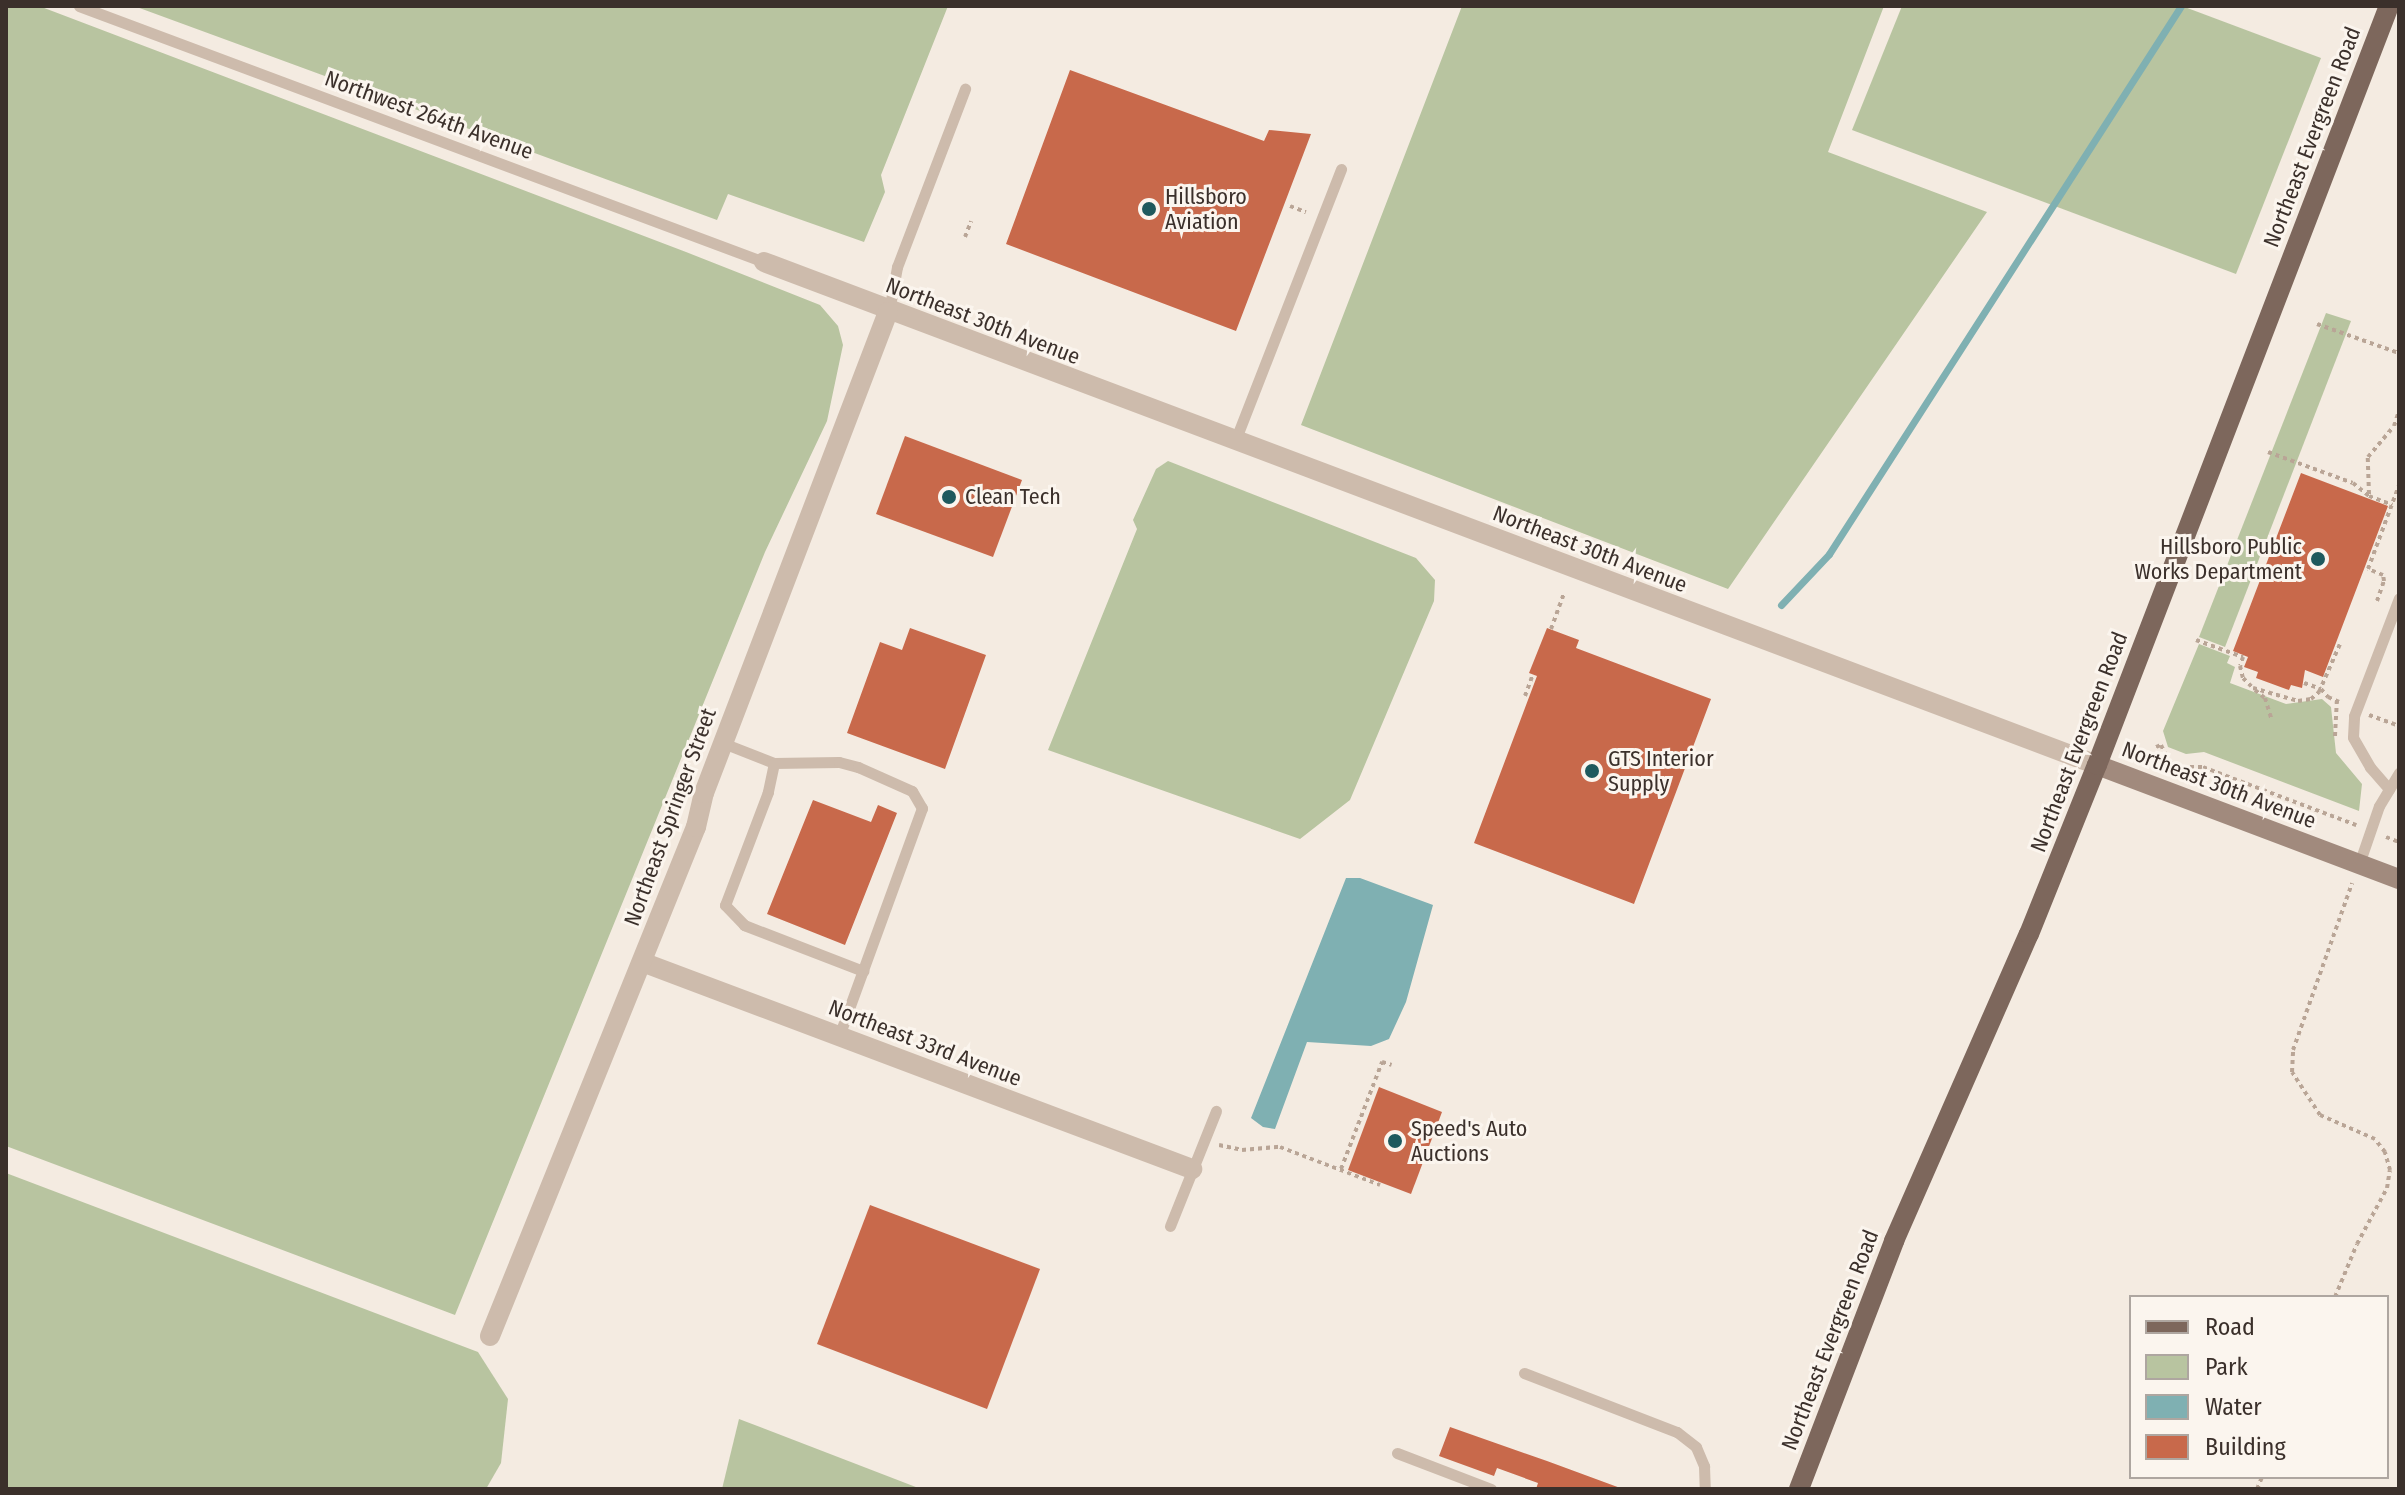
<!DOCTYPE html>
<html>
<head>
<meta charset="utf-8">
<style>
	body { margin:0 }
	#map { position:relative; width:2405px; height:1495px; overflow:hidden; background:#f4ebe1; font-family:"Fira Sans Condensed",sans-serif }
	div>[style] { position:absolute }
	.green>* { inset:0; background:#b8c4a0 }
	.water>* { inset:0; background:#7fb0b2 }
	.stream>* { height:7px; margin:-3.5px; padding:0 3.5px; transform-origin:3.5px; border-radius:3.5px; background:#7fb0b2 }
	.building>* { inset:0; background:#c8694b }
	.path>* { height:4px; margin-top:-2px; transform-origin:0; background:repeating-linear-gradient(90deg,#b9a596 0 4px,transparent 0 8px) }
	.lane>* { height:11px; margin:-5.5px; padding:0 5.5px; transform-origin:5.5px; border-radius:5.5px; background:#cdbbac }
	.street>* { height:20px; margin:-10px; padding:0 10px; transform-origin:10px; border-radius:10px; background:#cdbbac }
	.secondary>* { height:20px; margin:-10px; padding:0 10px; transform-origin:10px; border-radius:10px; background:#a18a7d }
	.primary>* { height:20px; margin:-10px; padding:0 10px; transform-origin:10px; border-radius:10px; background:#7d675c }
	.dots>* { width:22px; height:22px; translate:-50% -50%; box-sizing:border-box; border:4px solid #fbf5ee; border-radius:50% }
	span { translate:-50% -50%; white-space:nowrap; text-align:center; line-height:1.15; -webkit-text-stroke:6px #fbf5ee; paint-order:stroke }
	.street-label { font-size:22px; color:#3b302b }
	.poi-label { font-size:22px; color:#3b302b }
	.left { translate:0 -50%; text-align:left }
	.right { translate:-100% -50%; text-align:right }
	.frame { position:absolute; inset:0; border:8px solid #3b302b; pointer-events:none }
	.legend { position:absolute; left:2129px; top:1295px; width:260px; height:184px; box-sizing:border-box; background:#fbf5ee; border:2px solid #aea6a0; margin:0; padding:10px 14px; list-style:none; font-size:24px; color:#3b302b }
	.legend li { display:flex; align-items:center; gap:16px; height:40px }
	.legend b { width:40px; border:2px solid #aea6a0 }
</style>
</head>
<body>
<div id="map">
	<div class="green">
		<i style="clip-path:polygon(6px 6px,39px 6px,686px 252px,820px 305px,838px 326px,843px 345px,827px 421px,765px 552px,455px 1315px,6px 1146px)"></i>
		<i style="clip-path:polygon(134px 6px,948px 6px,881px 175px,885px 192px,864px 242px,728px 194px,717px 220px)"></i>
		<i style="clip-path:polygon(1462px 6px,1884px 6px,1828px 152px,1987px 212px,1728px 589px,1301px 425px)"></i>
		<i style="clip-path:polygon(1902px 6px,2182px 6px,2321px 58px,2236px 274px,1852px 130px)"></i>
		<i style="clip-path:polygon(2326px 313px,2351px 321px,2225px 647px,2199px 637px)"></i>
		<i style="clip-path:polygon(1168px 461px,1416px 558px,1435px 580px,1434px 601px,1350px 800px,1300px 839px,1048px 750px,1137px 529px,1133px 520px,1156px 469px)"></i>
		<i style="clip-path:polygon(2199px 644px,2230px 656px,2227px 663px,2235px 667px,2230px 683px,2286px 704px,2322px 699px,2331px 707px,2336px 753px,2362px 784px,2359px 811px,2204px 752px,2186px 754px,2168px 747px,2163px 731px)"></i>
		<i style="clip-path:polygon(6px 1173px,478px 1352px,508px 1399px,501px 1463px,486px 1489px,6px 1489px)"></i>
		<i style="clip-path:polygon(739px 1419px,921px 1489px,722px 1489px)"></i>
	</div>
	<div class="water">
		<i style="clip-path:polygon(1346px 878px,1360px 878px,1433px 905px,1406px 1002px,1389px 1039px,1371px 1046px,1307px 1042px,1275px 1129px,1263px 1127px,1251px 1118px)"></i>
	</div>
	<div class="stream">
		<i style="left:1781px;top:605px;width:70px;rotate:-46.7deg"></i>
		<i style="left:1829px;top:554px;width:651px;rotate:-57.29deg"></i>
	</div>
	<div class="building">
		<i style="clip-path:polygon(1070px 70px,1264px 141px,1269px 130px,1311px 134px,1236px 331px,1006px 244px)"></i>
		<i style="clip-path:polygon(905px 436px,1022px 480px,993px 557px,876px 514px)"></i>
		<i style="clip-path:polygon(2301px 473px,2388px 506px,2323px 677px,2305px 670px,2302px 688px,2291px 685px,2289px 690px,2256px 678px,2258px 672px,2244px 667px,2248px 657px,2233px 651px)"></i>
		<i style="clip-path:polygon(910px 628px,986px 655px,945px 769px,847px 733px,880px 642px,902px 650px)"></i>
		<i style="clip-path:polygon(1547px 628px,1579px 640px,1576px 648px,1711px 699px,1634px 904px,1474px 843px,1537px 676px,1529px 673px)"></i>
		<i style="clip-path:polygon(813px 800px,871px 822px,878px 805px,897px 813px,845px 945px,767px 914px)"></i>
		<i style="clip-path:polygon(1379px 1087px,1442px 1112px,1411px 1194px,1348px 1170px)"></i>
		<i style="clip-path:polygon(870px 1205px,1040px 1269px,987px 1409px,817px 1344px)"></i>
		<i style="clip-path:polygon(1450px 1427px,1547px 1461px,1623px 1489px,1536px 1489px,1538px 1483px,1497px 1468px,1494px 1476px,1439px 1456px)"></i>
	</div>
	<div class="path">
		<i style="left:1290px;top:206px;width:17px;rotate:21deg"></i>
		<i style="left:965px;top:237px;width:17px;rotate:-69deg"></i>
		<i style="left:2317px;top:324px;width:87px;rotate:19.5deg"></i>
		<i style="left:2268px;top:452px;width:90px;rotate:20deg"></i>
		<i style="left:2353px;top:483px;width:21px;rotate:39deg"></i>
		<i style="left:2369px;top:496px;width:25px;rotate:21deg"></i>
		<i style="left:2369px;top:494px;width:37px;rotate:-92deg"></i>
		<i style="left:2368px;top:457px;width:40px;rotate:-50deg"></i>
		<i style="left:2394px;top:426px;width:16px;rotate:-72deg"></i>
		<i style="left:2377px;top:601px;width:21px;rotate:-71deg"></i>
		<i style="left:2384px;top:581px;width:6px;rotate:-99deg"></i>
		<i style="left:2383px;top:575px;width:16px;rotate:-158deg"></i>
		<i style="left:2368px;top:569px;width:90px;rotate:-69.7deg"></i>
		<i style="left:1551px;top:629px;width:38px;rotate:-70deg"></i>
		<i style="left:2196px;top:640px;width:50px;rotate:19.9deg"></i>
		<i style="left:2243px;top:657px;width:9px;rotate:108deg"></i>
		<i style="left:2240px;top:666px;width:12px;rotate:76deg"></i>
		<i style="left:2243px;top:678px;width:14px;rotate:45deg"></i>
		<i style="left:2253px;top:688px;width:47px;rotate:16.1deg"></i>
		<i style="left:2298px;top:701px;width:13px;rotate:-9deg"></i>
		<i style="left:2311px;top:699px;width:11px;rotate:-41deg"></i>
		<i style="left:2319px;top:692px;width:52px;rotate:-66.4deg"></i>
		<i style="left:2304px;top:683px;width:18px;rotate:19deg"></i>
		<i style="left:2321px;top:689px;width:11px;rotate:49deg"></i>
		<i style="left:2328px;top:697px;width:12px;rotate:24deg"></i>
		<i style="left:2255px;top:690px;width:13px;rotate:39deg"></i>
		<i style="left:2265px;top:698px;width:21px;rotate:73deg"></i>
		<i style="left:1525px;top:696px;width:23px;rotate:-70deg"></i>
		<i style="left:2369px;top:715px;width:32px;rotate:20deg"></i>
		<i style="left:2335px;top:736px;width:35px;rotate:-87deg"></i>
		<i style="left:2156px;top:747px;width:5px;rotate:-22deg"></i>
		<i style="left:2161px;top:745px;width:19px;rotate:65deg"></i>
		<i style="left:2169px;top:762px;width:14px;rotate:21deg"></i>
		<i style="left:2182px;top:767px;width:21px"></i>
		<i style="left:2203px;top:767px;width:164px;rotate:20.8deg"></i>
		<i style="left:2386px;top:837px;width:14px;rotate:21deg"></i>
		<i style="left:1219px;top:1145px;width:24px;rotate:12deg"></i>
		<i style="left:1242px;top:1150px;width:38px;rotate:-5deg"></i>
		<i style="left:1280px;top:1147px;width:107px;rotate:20.8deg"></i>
		<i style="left:1341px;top:1169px;width:115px;rotate:-69deg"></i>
		<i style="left:1382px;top:1062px;width:10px;rotate:17deg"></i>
		<i style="left:2335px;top:1297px;width:57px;rotate:-67.5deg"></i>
		<i style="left:2357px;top:1244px;width:64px;rotate:-61.8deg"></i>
		<i style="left:2387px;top:1188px;width:18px;rotate:-81deg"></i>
		<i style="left:2390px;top:1170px;width:19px;rotate:-106deg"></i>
		<i style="left:2385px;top:1152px;width:16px;rotate:-128deg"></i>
		<i style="left:2375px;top:1139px;width:60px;rotate:-156.4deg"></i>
		<i style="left:2320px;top:1115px;width:51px;rotate:-123.1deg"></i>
		<i style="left:2292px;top:1072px;width:22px;rotate:-87deg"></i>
		<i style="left:2293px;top:1050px;width:177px;rotate:-70.5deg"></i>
		<i style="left:2257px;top:1489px;width:13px;rotate:-67deg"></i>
	</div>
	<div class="lane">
		<i style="left:79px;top:6px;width:731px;rotate:20.49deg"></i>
		<i style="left:889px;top:311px;width:45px;rotate:-79.7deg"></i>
		<i style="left:897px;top:267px;width:191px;rotate:-69.1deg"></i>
		<i style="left:1235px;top:441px;width:292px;rotate:-68.7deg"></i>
		<i style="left:723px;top:743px;width:55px;rotate:21.4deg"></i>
		<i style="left:774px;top:763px;width:65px;rotate:-0.9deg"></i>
		<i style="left:839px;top:762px;width:20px;rotate:15deg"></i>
		<i style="left:858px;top:767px;width:59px;rotate:24deg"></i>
		<i style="left:912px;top:791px;width:20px;rotate:60deg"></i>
		<i style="left:922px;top:808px;width:243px;rotate:110deg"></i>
		<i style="left:774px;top:763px;width:30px;rotate:102deg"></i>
		<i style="left:768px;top:792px;width:121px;rotate:110.8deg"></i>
		<i style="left:725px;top:905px;width:28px;rotate:46deg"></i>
		<i style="left:744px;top:925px;width:128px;rotate:21.1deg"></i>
		<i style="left:2389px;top:789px;width:29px;rotate:-131deg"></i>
		<i style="left:2370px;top:767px;width:34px;rotate:-120deg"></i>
		<i style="left:2353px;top:737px;width:21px;rotate:-87deg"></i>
		<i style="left:2354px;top:716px;width:126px;rotate:-69.1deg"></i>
		<i style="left:2359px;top:864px;width:61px;rotate:-71deg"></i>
		<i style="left:2379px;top:806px;width:39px;rotate:-59deg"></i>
		<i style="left:1170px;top:1226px;width:124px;rotate:-68.2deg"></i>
		<i style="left:1524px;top:1373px;width:164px;rotate:21.1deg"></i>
		<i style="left:1677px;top:1432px;width:24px;rotate:38deg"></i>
		<i style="left:1696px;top:1447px;width:21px;rotate:67deg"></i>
		<i style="left:1704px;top:1466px;width:23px;rotate:88deg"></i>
		<i style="left:1397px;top:1453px;width:101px;rotate:21deg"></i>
	</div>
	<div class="street">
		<i style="left:764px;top:262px;width:1425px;rotate:20.67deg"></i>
		<i style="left:642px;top:962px;width:588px;rotate:20.62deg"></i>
		<i style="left:490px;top:1336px;width:549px;rotate:-67.97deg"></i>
		<i style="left:696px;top:827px;width:35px;rotate:-77deg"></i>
		<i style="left:704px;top:793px;width:515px;rotate:-69.07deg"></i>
	</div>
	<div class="secondary">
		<i style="left:2097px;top:765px;width:323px;rotate:20.7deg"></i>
	</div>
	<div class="primary">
		<i style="left:1799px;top:1489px;width:266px;rotate:-69deg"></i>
		<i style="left:1894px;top:1241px;width:335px;rotate:-66.3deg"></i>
		<i style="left:2029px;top:934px;width:182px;rotate:-68.1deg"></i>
		<i style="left:2097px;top:765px;width:813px;rotate:-68.96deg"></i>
	</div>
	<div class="dots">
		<i style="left:1149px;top:209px;background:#1f5a5e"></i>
		<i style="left:949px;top:497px;background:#1f5a5e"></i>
		<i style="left:2318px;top:559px;background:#1f5a5e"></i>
		<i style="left:1592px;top:771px;background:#1f5a5e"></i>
		<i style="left:1395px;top:1141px;background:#1f5a5e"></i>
	</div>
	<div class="street-label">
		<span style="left:429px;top:115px;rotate:20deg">Northwest 264th Avenue</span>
		<span style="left:2312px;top:137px;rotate:-69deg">Northeast Evergreen Road</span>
		<span style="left:983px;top:321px;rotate:21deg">Northeast 30th Avenue</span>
		<span style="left:1590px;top:549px;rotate:21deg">Northeast 30th Avenue</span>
		<span style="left:2079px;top:742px;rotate:-69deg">Northeast Evergreen Road</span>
		<span style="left:2219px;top:785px;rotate:21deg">Northeast 30th Avenue</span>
		<span style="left:670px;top:817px;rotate:-70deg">Northeast Springer Street</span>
		<span style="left:925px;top:1043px;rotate:21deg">Northeast 33rd Avenue</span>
		<span style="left:1830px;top:1340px;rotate:-69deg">Northeast Evergreen Road</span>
	</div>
	<div class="poi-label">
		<span class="left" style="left:1165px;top:209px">Hillsboro<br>Aviation</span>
		<span class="left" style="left:965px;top:497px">Clean Tech</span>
		<span class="right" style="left:2302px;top:559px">Hillsboro Public<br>Works Department</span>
		<span class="left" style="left:1608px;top:771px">GTS Interior<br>Supply</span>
		<span class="left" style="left:1411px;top:1141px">Speed's Auto<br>Auctions</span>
	</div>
	<div class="frame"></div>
	<ul class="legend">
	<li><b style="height:10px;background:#7d675c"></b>Road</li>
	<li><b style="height:22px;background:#b8c4a0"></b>Park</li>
	<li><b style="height:22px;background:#7fb0b2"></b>Water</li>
	<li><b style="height:22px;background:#c8694b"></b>Building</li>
	</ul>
</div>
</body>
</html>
